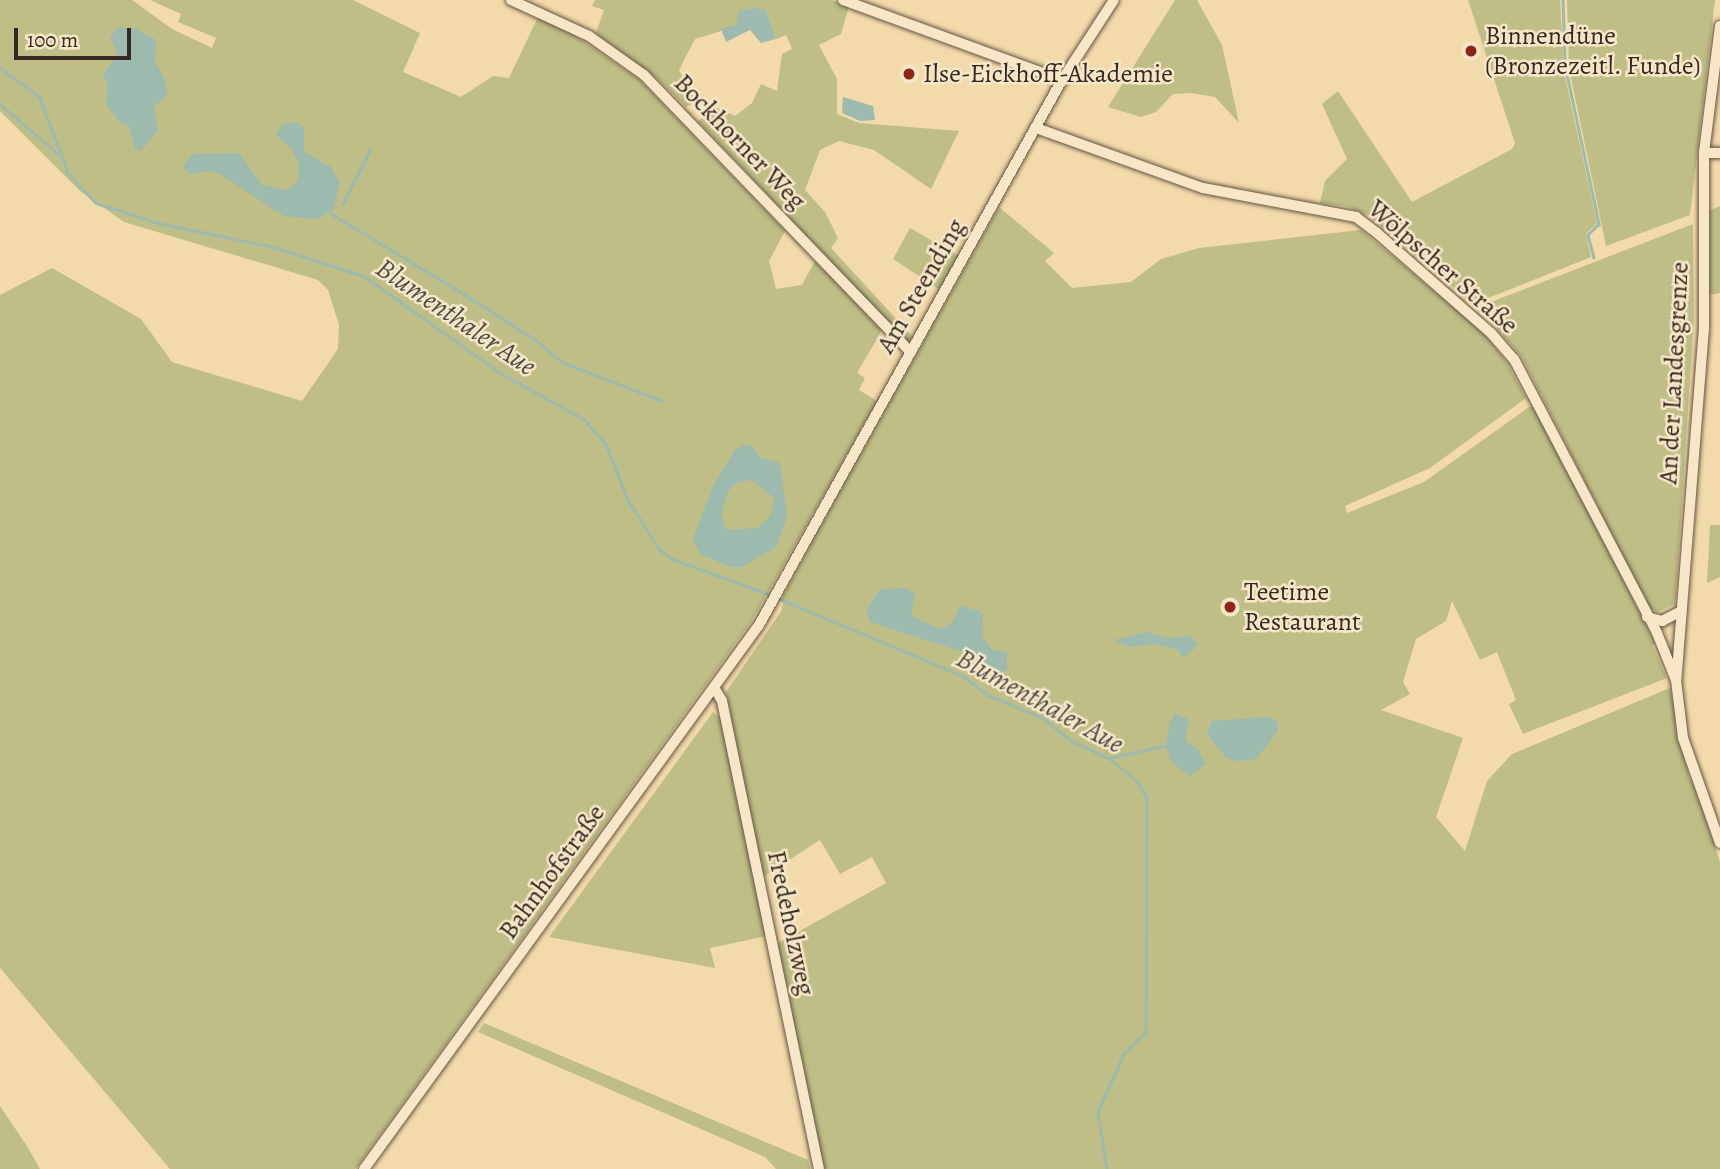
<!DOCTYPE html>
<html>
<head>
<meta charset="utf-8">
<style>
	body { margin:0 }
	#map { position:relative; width:1720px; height:1169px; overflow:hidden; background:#f3daaa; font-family:Alegreya,serif }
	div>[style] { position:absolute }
	.green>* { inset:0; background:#bebe86 }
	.water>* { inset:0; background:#9cbaae }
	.stream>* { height:2.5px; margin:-1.25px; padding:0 1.25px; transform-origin:1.25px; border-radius:1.25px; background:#9cbaae }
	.roads { filter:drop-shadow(0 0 2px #645544) drop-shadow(0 0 2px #645544) }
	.minor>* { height:10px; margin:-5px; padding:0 5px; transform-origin:5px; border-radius:5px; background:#f7e7c8 }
	.dots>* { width:19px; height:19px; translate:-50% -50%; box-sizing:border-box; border:4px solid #f7e7c8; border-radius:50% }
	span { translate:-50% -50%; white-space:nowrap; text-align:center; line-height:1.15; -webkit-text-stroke:5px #f7e7c8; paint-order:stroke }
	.poi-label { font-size:26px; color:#352922 }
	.left { translate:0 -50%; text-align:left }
	.street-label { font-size:26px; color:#352922 }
	.water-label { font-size:28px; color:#4f4d45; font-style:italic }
	.scale { position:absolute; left:14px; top:28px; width:117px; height:32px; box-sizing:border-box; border:4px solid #352922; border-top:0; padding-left:9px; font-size:21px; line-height:24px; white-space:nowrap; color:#352922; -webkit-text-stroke:5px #f7e7c8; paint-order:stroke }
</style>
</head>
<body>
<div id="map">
	<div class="green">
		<i style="clip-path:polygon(0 0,132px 0,172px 29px,212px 48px,216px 38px,178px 22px,181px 14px,150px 0,353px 0,420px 33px,403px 72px,461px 97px,493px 76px,509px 78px,538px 17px,567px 30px,640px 80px,785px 231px,769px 261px,776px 289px,802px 285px,815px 261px,882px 330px,857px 373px,865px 378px,859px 390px,877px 401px,751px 622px,355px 1169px,170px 1169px,0 968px,0 295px,52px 268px,141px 319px,172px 362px,302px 401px,338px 349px,339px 325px,328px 290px,318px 280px,124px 222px,80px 191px,0 111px)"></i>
		<i style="clip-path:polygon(595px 0,832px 0,849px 6px,841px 34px,819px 45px,837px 79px,837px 114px,859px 123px,959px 131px,931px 189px,874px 150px,839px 141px,820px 150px,805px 190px,825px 212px,838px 238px,831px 248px,913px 337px,911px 340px,906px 341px,698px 121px,715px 107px,735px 116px,752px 103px,761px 84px,777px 91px,782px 54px,792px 49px,786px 35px,776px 39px,766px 10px,731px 28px,695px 39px,679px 70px,696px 102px,686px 107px,658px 79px,596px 33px,604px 10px,592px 6px)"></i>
		<i style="clip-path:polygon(1175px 0,1197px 0,1222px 45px,1239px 123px,1215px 97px,1191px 93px,1173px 94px,1156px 112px,1141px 117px,1108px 107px)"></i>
		<i style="clip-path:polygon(1468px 0,1560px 0,1564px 72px,1597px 223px,1586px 234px,1591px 257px,1473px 304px,1368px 215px,1346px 206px,1320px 203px,1325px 181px,1347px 159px,1322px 104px,1338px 91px,1412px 202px,1512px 149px,1515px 143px)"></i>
		<i style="clip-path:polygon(1567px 0,1715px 0,1690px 215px,1606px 246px,1569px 68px)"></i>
		<i style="clip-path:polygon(1720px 206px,1720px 293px,1709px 295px,1706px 212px)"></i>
		<i style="clip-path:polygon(999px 207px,1054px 253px,1045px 261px,1072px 288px,1131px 282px,1161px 259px,1199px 248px,1361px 230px,1482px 331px,1507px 363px,1526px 398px,1430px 468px,1345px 506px,1347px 513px,1424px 482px,1529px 407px,1536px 407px,1655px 643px,1652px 645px,1667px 678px,1523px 734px,1509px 704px,1516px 700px,1497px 652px,1480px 660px,1452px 601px,1446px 621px,1416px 639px,1403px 682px,1410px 694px,1381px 710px,1463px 738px,1436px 817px,1465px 851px,1487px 781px,1512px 754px,1670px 688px,1689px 778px,1696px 787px,1720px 862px,1720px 1169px,822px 1169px,778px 943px,886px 883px,872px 857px,840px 874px,820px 840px,763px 877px,726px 692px,782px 610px,783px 596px,827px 515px)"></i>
		<i style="clip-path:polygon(1693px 224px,1694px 319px,1675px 604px,1657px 612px,1649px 607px,1522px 357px,1478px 307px)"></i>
		<i style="clip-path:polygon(910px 228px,959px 256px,940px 290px,893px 259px)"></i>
		<i style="clip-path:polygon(1710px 525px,1720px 525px,1720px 577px,1707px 583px)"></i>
		<i style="clip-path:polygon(713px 712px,721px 719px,766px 936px,710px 948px,715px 968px,549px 937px)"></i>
		<i style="clip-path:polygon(484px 1023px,808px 1160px,810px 1169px,776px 1169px,765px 1157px,478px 1032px)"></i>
		<i style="clip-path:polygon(0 1106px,27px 1146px,40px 1169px,0 1169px)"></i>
	</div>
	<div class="water">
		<i style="clip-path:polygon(754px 8px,766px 10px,776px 39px,761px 43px,750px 30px,726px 42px,721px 29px,736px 25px,739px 11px)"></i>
		<i style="clip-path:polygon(117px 27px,137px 29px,156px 40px,155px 61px,166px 83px,167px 96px,154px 106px,158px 130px,141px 151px,135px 149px,129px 126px,120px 123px,106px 104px,108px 85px,103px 75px,117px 53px,110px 39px)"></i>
		<i style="clip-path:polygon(843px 97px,873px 106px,875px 120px,860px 121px,842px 113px)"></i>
		<i style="clip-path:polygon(296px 122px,304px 128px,304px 152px,331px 167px,340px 183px,333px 210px,317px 219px,284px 216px,220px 174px,210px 171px,190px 174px,183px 166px,192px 154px,239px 153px,262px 185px,288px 190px,298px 181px,299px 165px,292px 149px,276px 135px,283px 124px)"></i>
		<i style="clip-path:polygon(evenodd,744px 445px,752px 446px,761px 458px,780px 463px,787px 517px,776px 547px,742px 567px,731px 567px,700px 554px,693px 538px,713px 486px,735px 450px,744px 445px,752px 480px,774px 498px,771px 515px,758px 528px,726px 530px,721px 515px,729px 490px,738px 482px,752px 480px)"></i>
		<i style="clip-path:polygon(907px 588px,915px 595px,911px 616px,940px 629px,953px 622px,960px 606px,977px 610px,983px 615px,982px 637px,993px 650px,1007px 652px,1007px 670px,1000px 672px,963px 652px,870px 622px,866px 610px,880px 589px)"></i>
		<i style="clip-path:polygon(1146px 632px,1168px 638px,1190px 636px,1199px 645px,1183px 658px,1178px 650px,1155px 644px,1128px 647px,1114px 640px)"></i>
		<i style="clip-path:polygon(1176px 713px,1189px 720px,1185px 741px,1197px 748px,1206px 764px,1190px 776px,1171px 762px,1166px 746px,1170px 722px)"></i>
		<i style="clip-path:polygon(1268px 717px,1277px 720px,1278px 731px,1256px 759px,1235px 761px,1226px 757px,1207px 735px,1212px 721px)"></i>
	</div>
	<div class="stream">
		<i style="left:1563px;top:0;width:65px;rotate:88.2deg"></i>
		<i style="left:1565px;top:65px;width:163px;rotate:77.9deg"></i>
		<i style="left:1599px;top:224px;width:16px;rotate:135deg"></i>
		<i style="left:1588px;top:235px;width:23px;rotate:75deg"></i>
		<i style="left:0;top:68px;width:48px;rotate:35.7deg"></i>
		<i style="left:39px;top:96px;width:66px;rotate:68.8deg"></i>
		<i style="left:0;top:104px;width:83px;rotate:40.6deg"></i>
		<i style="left:63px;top:158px;width:16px;rotate:72deg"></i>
		<i style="left:68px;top:173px;width:41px;rotate:47deg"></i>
		<i style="left:96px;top:203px;width:65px;rotate:17.9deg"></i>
		<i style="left:158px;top:223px;width:118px;rotate:11.7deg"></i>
		<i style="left:274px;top:247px;width:95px;rotate:17.9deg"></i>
		<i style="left:364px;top:276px;width:169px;rotate:35.4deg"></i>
		<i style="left:502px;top:374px;width:94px;rotate:28.8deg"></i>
		<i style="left:584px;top:419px;width:33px;rotate:49deg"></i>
		<i style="left:606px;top:444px;width:60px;rotate:68.6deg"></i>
		<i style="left:628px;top:500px;width:59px;rotate:57.4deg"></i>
		<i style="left:660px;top:550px;width:16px;rotate:35deg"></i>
		<i style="left:673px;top:559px;width:101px;rotate:20.2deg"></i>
		<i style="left:342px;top:205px;width:62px;rotate:-63deg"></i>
		<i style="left:330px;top:213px;width:153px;rotate:31.1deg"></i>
		<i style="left:464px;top:294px;width:85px;rotate:32.6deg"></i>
		<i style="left:536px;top:340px;width:34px;rotate:40deg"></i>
		<i style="left:562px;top:362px;width:108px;rotate:21.1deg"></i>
		<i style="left:780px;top:599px;width:199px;rotate:22.8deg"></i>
		<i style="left:963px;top:676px;width:31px;rotate:37deg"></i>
		<i style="left:988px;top:695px;width:60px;rotate:22.7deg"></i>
		<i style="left:1043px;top:718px;width:38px;rotate:39deg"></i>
		<i style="left:1073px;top:742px;width:39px;rotate:24deg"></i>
		<i style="left:1109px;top:758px;width:38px;rotate:40deg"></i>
		<i style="left:1138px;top:782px;width:18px;rotate:61deg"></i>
		<i style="left:1147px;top:798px;width:234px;rotate:90.2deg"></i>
		<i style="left:1146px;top:1032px;width:31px;rotate:135deg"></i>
		<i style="left:1124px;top:1054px;width:64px;rotate:114.1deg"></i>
		<i style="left:1098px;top:1112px;width:58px;rotate:81deg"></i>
		<i style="left:1110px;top:758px;width:59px;rotate:-12.6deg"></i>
	</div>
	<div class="roads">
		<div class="minor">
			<i style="left:511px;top:0;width:86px;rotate:24.8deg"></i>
			<i style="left:589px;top:36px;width:67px;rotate:35.3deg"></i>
			<i style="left:644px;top:75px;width:383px;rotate:46.1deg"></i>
			<i style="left:843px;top:0;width:233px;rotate:20.1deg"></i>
			<i style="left:1720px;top:26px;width:128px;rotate:97.2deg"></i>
			<i style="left:1704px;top:153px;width:175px;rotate:90deg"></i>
			<i style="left:1704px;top:328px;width:353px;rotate:94.5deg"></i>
			<i style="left:1676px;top:680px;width:58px;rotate:83.1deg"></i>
			<i style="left:1683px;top:738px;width:111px;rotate:70.6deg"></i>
			<i style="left:1036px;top:128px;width:177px;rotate:19.8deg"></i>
			<i style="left:1203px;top:188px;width:156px;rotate:10.7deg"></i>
			<i style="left:1356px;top:217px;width:26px;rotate:37deg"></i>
			<i style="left:1377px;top:233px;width:152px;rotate:41.3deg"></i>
			<i style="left:1491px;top:333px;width:35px;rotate:49deg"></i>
			<i style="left:1514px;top:359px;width:309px;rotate:62.4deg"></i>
			<i style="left:1657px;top:633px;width:51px;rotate:68deg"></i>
			<i style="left:1704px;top:153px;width:16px"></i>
			<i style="left:1647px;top:617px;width:16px;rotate:15deg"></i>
			<i style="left:1662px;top:621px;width:22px;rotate:-27deg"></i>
			<i style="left:715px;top:689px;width:14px;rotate:60deg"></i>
			<i style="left:722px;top:701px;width:478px;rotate:78.3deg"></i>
			<i style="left:364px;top:1169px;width:672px;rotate:-54.02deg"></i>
			<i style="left:759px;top:625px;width:624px;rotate:-60.93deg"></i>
			<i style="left:1062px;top:80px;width:95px;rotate:-57deg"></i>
		</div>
	</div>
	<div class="dots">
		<i style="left:1471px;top:51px;background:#8f2418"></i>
		<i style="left:909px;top:74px;background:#8f2418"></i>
		<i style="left:1230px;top:607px;background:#8f2418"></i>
	</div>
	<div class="poi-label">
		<span class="left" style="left:1485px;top:51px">Binnendüne<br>(Bronzezeitl. Funde)</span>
		<span class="left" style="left:923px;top:74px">Ilse-Eickhoff-Akademie</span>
		<span class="left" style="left:1244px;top:607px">Teetime<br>Restaurant</span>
	</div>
	<div class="street-label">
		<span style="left:740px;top:142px;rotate:46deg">Bockhorner Weg</span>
		<span style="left:1443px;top:267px;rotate:41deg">Wölpscher Straße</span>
		<span style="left:921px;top:286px;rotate:-60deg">Am Steending</span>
		<span style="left:1674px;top:373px;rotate:-87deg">An der Landesgrenze</span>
		<span style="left:552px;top:872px;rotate:-54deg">Bahnhofstraße</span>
		<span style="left:791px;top:923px;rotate:78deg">Fredeholzweg</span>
	</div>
	<div class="water-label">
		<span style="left:456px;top:317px;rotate:34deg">Blumenthaler Aue</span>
		<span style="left:1040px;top:701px;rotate:29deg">Blumenthaler Aue</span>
	</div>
	<div class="scale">100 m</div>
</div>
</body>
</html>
